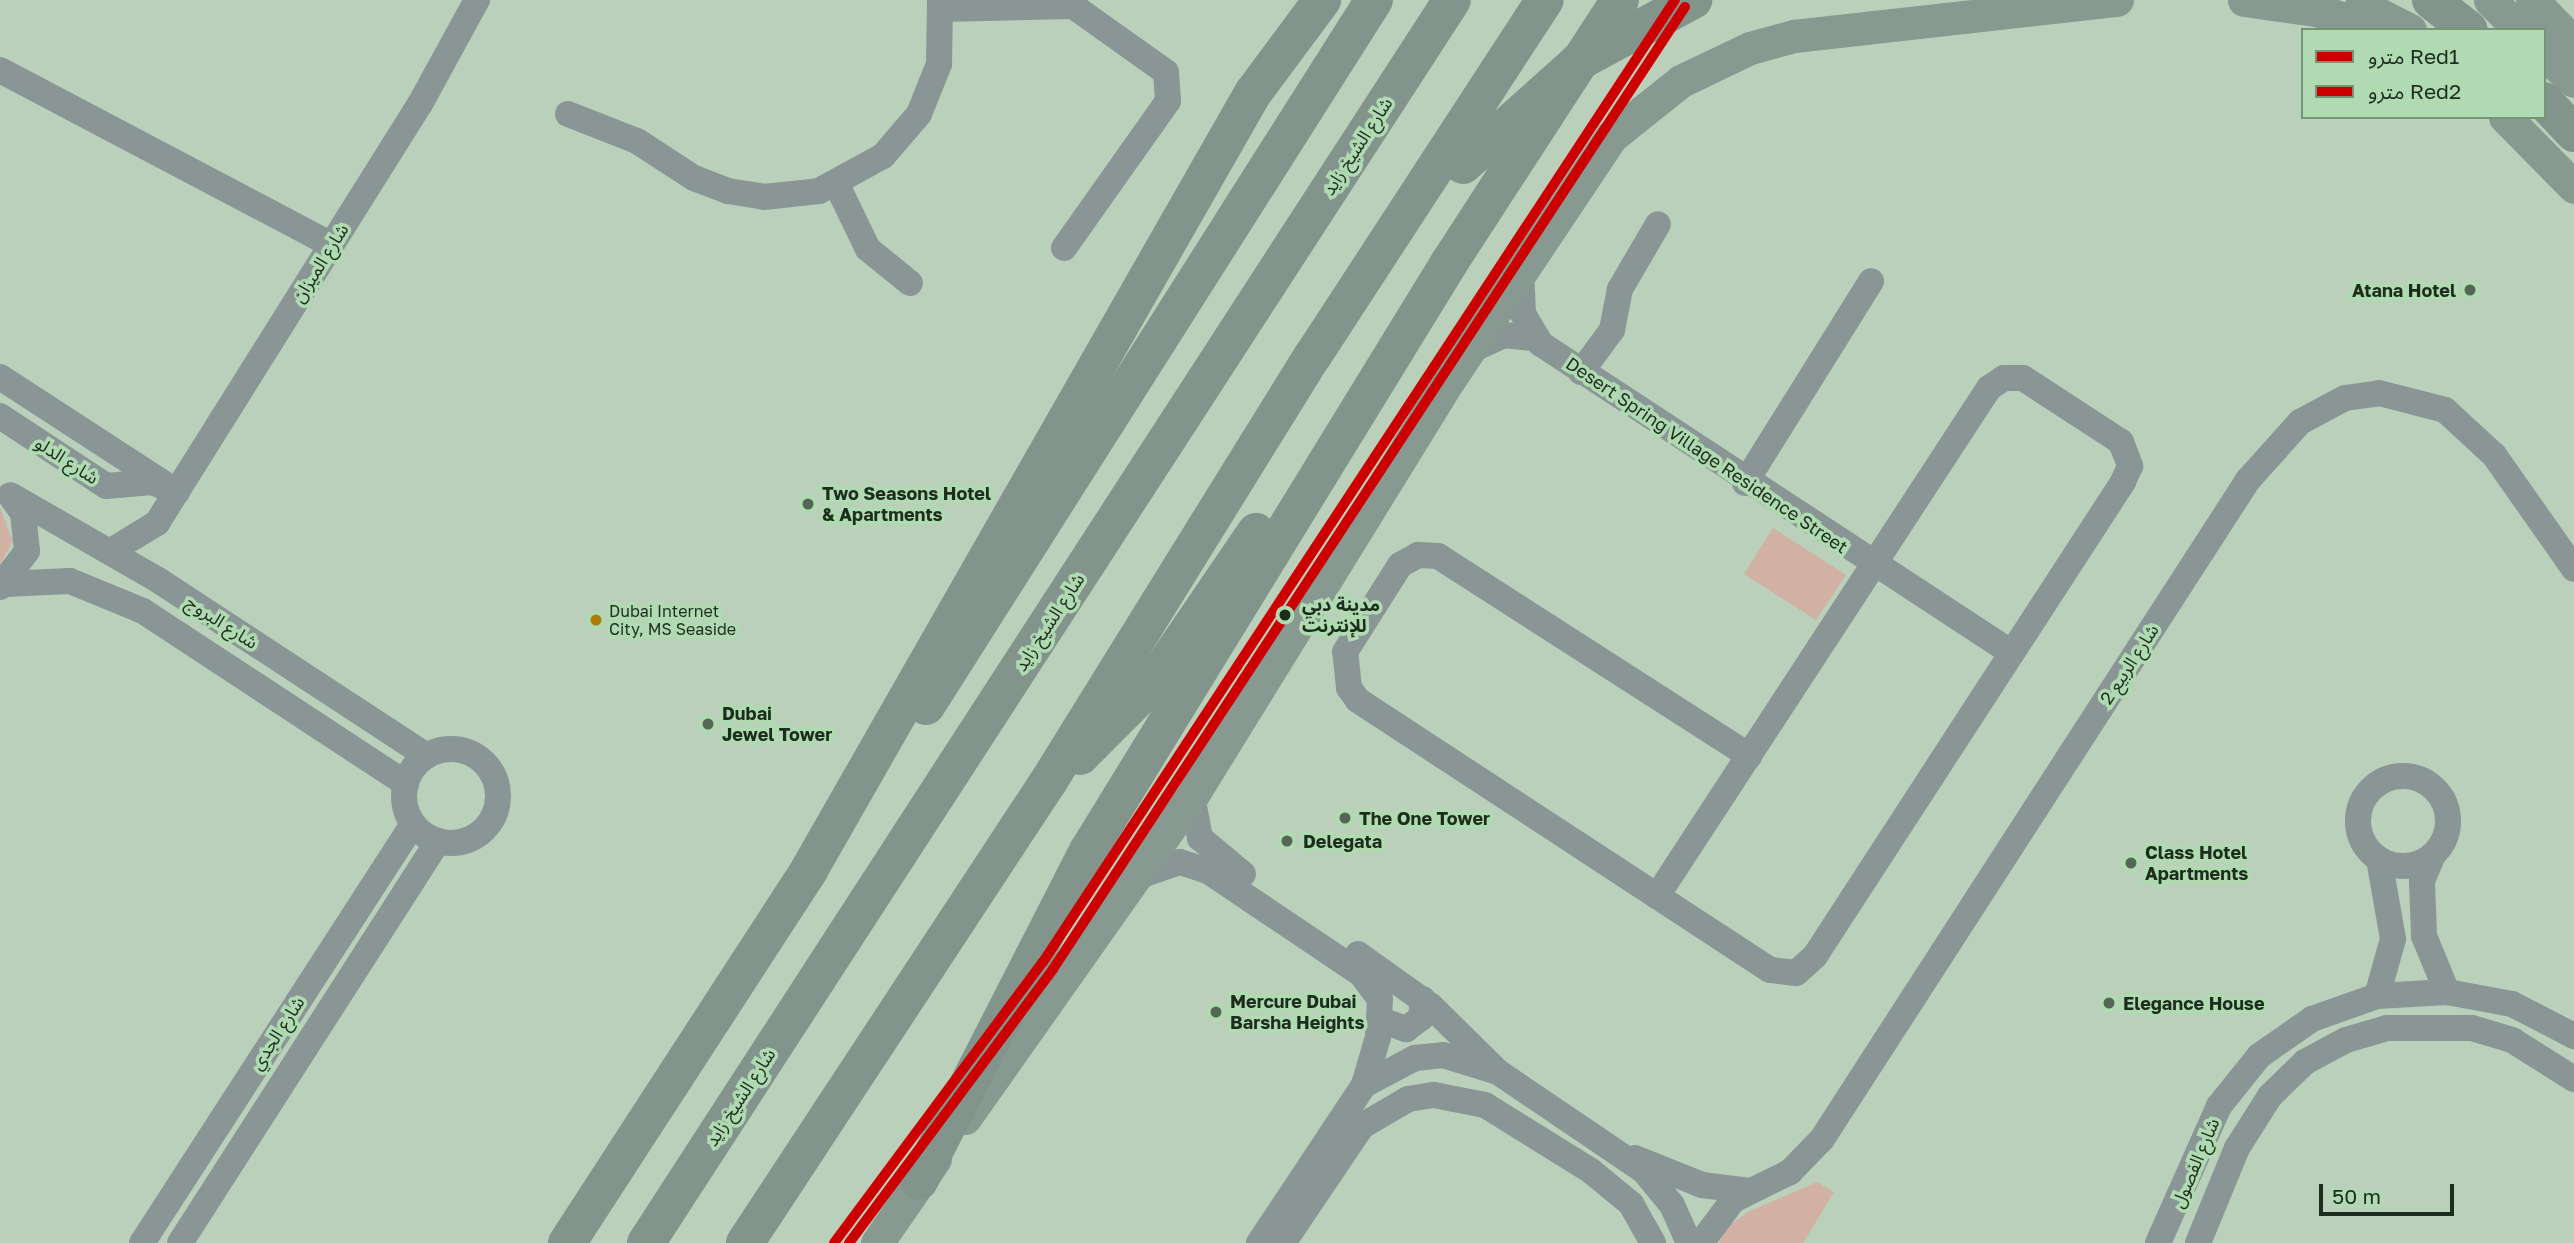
<!DOCTYPE html>
<html>
<head>
<meta charset="utf-8">
<style>
	body { margin:0 }
	#map { position:relative; width:2574px; height:1243px; overflow:hidden; background:#bad0ba; font-family:"Golos Text","Noto Sans Arabic",sans-serif }
	div>[style] { position:absolute }
	.green>* { inset:0; background:#d1b1a3 }
	.minor>* { height:26px; margin:-13px; padding:0 13px; transform-origin:13px; border-radius:13px; background:#8a9695 }
	.minor>.ring { margin:-13px; padding:0; box-sizing:content-box; background:none; border:26px solid #8a9695; border-radius:50% }
	.major>* { height:33px; margin:-16.5px; padding:0 16.5px; transform-origin:16.5px; border-radius:16.5px; background:#879991 }
	.highway>* { height:38px; margin:-19px; padding:0 19px; transform-origin:19px; border-radius:19px; background:#83948c }
	.highway-bridge>* { height:38px; margin:-19px; padding:0 19px; transform-origin:19px; border-radius:19px; background:#83948c }
	.metro-1>* { height:10px; margin:-5px; padding:0 5px; transform-origin:5px; border-radius:5px; background:#c00 }
	.metro-2>* { height:10px; margin:-5px; padding:0 5px; transform-origin:5px; border-radius:5px; background:#c00 }
	.dots>* { width:19px; height:19px; translate:-50% -50%; box-sizing:border-box; border:4px solid #b0dab1; border-radius:50% }
	span { translate:-50% -50%; white-space:nowrap; text-align:center; line-height:1.15; -webkit-text-stroke:7px #b0dab1; paint-order:stroke }
	.bus-label { font-size:16px; color:#1d2d1d }
	.left { translate:0 -50%; text-align:left }
	.street-label { font-size:18px; color:#1d2d1d }
	.poi-label { font-size:18px; color:#1d2d1d; font-weight:700 }
	.right { translate:-100% -50%; text-align:right }
	.stop-label { font-size:18px; color:#1d2d1d; font-weight:700 }
	.legend { position:absolute; left:2301px; top:28px; width:245px; height:91px; box-sizing:border-box; background:#b0dab1; border:2px solid #759576; margin:0; padding:9px 12px; list-style:none; font-size:21px; color:#1d2d1d }
	.legend li { display:flex; align-items:center; gap:14px; height:35px }
	.legend b { width:35px; border:2px solid #759576 }
	.scale { position:absolute; left:2319px; top:1184px; width:135px; height:32px; box-sizing:border-box; border:4px solid #1d2d1d; border-top:0; padding-left:9px; font-size:21px; line-height:24px; white-space:nowrap; color:#1d2d1d; -webkit-text-stroke:5px #b0dab1; paint-order:stroke }
</style>
</head>
<body>
<div id="map">
	<div class="green">
		<i style="clip-path:polygon(0 508px,13px 541px,0 565px)"></i>
		<i style="clip-path:polygon(1773px 528px,1846px 575px,1816px 620px,1744px 574px)"></i>
		<i style="clip-path:polygon(1817px 1182px,1834px 1192px,1803px 1243px,1719px 1243px,1726px 1228px,1748px 1212px)"></i>
	</div>
	<div class="minor">
		<i style="left:942px;top:9px;width:131px;rotate:-1.3deg"></i>
		<i style="left:1073px;top:6px;width:114px;rotate:35.4deg"></i>
		<i style="left:1166px;top:72px;width:29px;rotate:86deg"></i>
		<i style="left:1168px;top:101px;width:180px;rotate:125.3deg"></i>
		<i style="left:0;top:70px;width:375px;rotate:27.8deg"></i>
		<i style="left:568px;top:114px;width:74px;rotate:21.4deg"></i>
		<i style="left:637px;top:141px;width:68px;rotate:33deg"></i>
		<i style="left:694px;top:178px;width:36px;rotate:21deg"></i>
		<i style="left:728px;top:191px;width:36px;rotate:9deg"></i>
		<i style="left:764px;top:197px;width:55px;rotate:-6.2deg"></i>
		<i style="left:819px;top:191px;width:73px;rotate:-28.7deg"></i>
		<i style="left:883px;top:156px;width:55px;rotate:-49.4deg"></i>
		<i style="left:919px;top:114px;width:54px;rotate:-68.2deg"></i>
		<i style="left:939px;top:64px;width:64px;rotate:-89.1deg"></i>
		<i style="left:837px;top:185px;width:71px;rotate:64.2deg"></i>
		<i style="left:868px;top:249px;width:54px;rotate:39deg"></i>
		<i style="left:1521px;top:270px;width:44px;rotate:87.4deg"></i>
		<i style="left:1523px;top:314px;width:35px;rotate:59deg"></i>
		<i style="left:1541px;top:344px;width:563px;rotate:33.27deg"></i>
		<i style="left:1467px;top:352px;width:41px;rotate:-24.7deg"></i>
		<i style="left:1504px;top:335px;width:29px;rotate:6deg"></i>
		<i style="left:1581px;top:372px;width:52px;rotate:-53.6deg"></i>
		<i style="left:1612px;top:330px;width:42px;rotate:-79deg"></i>
		<i style="left:1620px;top:289px;width:75px;rotate:-59.7deg"></i>
		<i style="left:0;top:377px;width:197px;rotate:33deg"></i>
		<i style="left:0;top:416px;width:127px;rotate:33.4deg"></i>
		<i style="left:106px;top:486px;width:46px;rotate:-5deg"></i>
		<i style="left:152px;top:482px;width:27px;rotate:22deg"></i>
		<i style="left:1745px;top:483px;width:238px;rotate:-58deg"></i>
		<i style="left:12px;top:496px;width:168px;rotate:29.9deg"></i>
		<i style="left:158px;top:580px;width:321px;rotate:33.2deg"></i>
		<i style="left:111px;top:551px;width:54px;rotate:-31.3deg"></i>
		<i style="left:157px;top:523px;width:495px;rotate:-57.9deg"></i>
		<i style="left:420px;top:104px;width:119px;rotate:-61.3deg"></i>
		<i style="left:5px;top:584px;width:65px;rotate:-2.6deg"></i>
		<i style="left:70px;top:581px;width:79px;rotate:22.3deg"></i>
		<i style="left:143px;top:611px;width:315px;rotate:33.3deg"></i>
		<i style="left:0;top:587px;width:45px;rotate:-53.1deg"></i>
		<i style="left:27px;top:551px;width:38px;rotate:-96deg"></i>
		<i style="left:23px;top:513px;width:22px;rotate:-126deg"></i>
		<i class="ring" style="left:404px;top:749px;width:68px;height:68px"></i>
		<i class="ring" style="left:2358px;top:776px;width:64px;height:64px"></i>
		<i style="left:1192px;top:796px;width:43px;rotate:79.2deg"></i>
		<i style="left:1200px;top:838px;width:56px;rotate:39.9deg"></i>
		<i style="left:2433px;top:855px;width:28px;rotate:113deg"></i>
		<i style="left:2422px;top:881px;width:55px;rotate:87.9deg"></i>
		<i style="left:2424px;top:936px;width:61px;rotate:67.7deg"></i>
		<i style="left:1139px;top:876px;width:43px;rotate:-18.9deg"></i>
		<i style="left:1180px;top:862px;width:29px;rotate:18deg"></i>
		<i style="left:1208px;top:871px;width:184px;rotate:33.9deg"></i>
		<i style="left:1361px;top:974px;width:31px;rotate:53deg"></i>
		<i style="left:1380px;top:999px;width:38px;rotate:93deg"></i>
		<i style="left:1378px;top:1037px;width:50px;rotate:106.3deg"></i>
		<i style="left:1364px;top:1085px;width:190px;rotate:123.6deg"></i>
		<i style="left:1657px;top:896px;width:607px;rotate:-56.83deg"></i>
		<i style="left:1989px;top:388px;width:18px;rotate:-34deg"></i>
		<i style="left:2004px;top:378px;width:19px"></i>
		<i style="left:2023px;top:378px;width:117px;rotate:33.1deg"></i>
		<i style="left:2121px;top:442px;width:26px;rotate:69deg"></i>
		<i style="left:2130px;top:466px;width:17px;rotate:114deg"></i>
		<i style="left:2123px;top:482px;width:565px;rotate:123.02deg"></i>
		<i style="left:1815px;top:956px;width:25px;rotate:138deg"></i>
		<i style="left:1796px;top:973px;width:26px;rotate:-173deg"></i>
		<i style="left:1770px;top:970px;width:135px;rotate:-146.8deg"></i>
		<i style="left:1657px;top:896px;width:358px;rotate:-146.8deg"></i>
		<i style="left:1358px;top:700px;width:15px;rotate:-127deg"></i>
		<i style="left:1349px;top:688px;width:36px;rotate:-96deg"></i>
		<i style="left:1345px;top:652px;width:103px;rotate:-57.7deg"></i>
		<i style="left:1400px;top:565px;width:21px;rotate:-29deg"></i>
		<i style="left:1418px;top:555px;width:20px;rotate:3deg"></i>
		<i style="left:1438px;top:556px;width:370px;rotate:32.7deg"></i>
		<i style="left:1358px;top:954px;width:90px;rotate:35.5deg"></i>
		<i style="left:1431px;top:1006px;width:94px;rotate:44.6deg"></i>
		<i style="left:2377px;top:996px;width:59px;rotate:-74.3deg"></i>
		<i style="left:2393px;top:939px;width:81px;rotate:-99.9deg"></i>
		<i style="left:1381px;top:1020px;width:27px;rotate:20deg"></i>
		<i style="left:1406px;top:1029px;width:19px;rotate:-36deg"></i>
		<i style="left:1421px;top:1018px;width:19px;rotate:-84deg"></i>
		<i style="left:1364px;top:1085px;width:58px;rotate:-27.9deg"></i>
		<i style="left:1415px;top:1058px;width:28px;rotate:-6deg"></i>
		<i style="left:1443px;top:1055px;width:58px;rotate:17.2deg"></i>
		<i style="left:1498px;top:1072px;width:176px;rotate:34.1deg"></i>
		<i style="left:1644px;top:1171px;width:44px;rotate:50.5deg"></i>
		<i style="left:1672px;top:1205px;width:42px;rotate:65.9deg"></i>
		<i style="left:1635px;top:1158px;width:72px;rotate:21.9deg"></i>
		<i style="left:1702px;top:1185px;width:48px;rotate:7.1deg"></i>
		<i style="left:142px;top:1243px;width:499px;rotate:-57.1deg"></i>
		<i style="left:180px;top:1243px;width:478px;rotate:-57.3deg"></i>
		<i style="left:1283px;top:1243px;width:141px;rotate:-56deg"></i>
		<i style="left:1362px;top:1126px;width:53px;rotate:-30.4deg"></i>
		<i style="left:1408px;top:1099px;width:26px;rotate:-9deg"></i>
		<i style="left:1434px;top:1095px;width:52px;rotate:11.1deg"></i>
		<i style="left:1485px;top:1105px;width:125px;rotate:31.9deg"></i>
		<i style="left:1591px;top:1171px;width:52px;rotate:39.5deg"></i>
		<i style="left:1631px;top:1204px;width:45px;rotate:60.6deg"></i>
		<i style="left:1701px;top:1243px;width:54px;rotate:-53.3deg"></i>
		<i style="left:1733px;top:1200px;width:64px;rotate:-26.2deg"></i>
		<i style="left:1790px;top:1172px;width:46px;rotate:-45.9deg"></i>
		<i style="left:1822px;top:1139px;width:785px;rotate:-57.12deg"></i>
		<i style="left:2248px;top:480px;width:78px;rotate:-48.1deg"></i>
		<i style="left:2300px;top:422px;width:51px;rotate:-28.1deg"></i>
		<i style="left:2345px;top:398px;width:34px;rotate:-8deg"></i>
		<i style="left:2379px;top:393px;width:68px;rotate:14.4deg"></i>
		<i style="left:2445px;top:410px;width:67px;rotate:42.6deg"></i>
		<i style="left:2494px;top:455px;width:139px;rotate:54.9deg"></i>
		<i style="left:2158px;top:1243px;width:150px;rotate:-66deg"></i>
		<i style="left:2219px;top:1106px;width:64px;rotate:-51.3deg"></i>
		<i style="left:2259px;top:1056px;width:65px;rotate:-34.9deg"></i>
		<i style="left:2312px;top:1019px;width:69px;rotate:-19.5deg"></i>
		<i style="left:2377px;top:996px;width:70px;rotate:-3.3deg"></i>
		<i style="left:2447px;top:992px;width:66px;rotate:10.5deg"></i>
		<i style="left:2512px;top:1004px;width:70px;rotate:27.3deg"></i>
		<i style="left:2198px;top:1243px;width:103px;rotate:-67.7deg"></i>
		<i style="left:2237px;top:1148px;width:62px;rotate:-57.6deg"></i>
		<i style="left:2270px;top:1096px;width:49px;rotate:-44.2deg"></i>
		<i style="left:2305px;top:1062px;width:47px;rotate:-28.2deg"></i>
		<i style="left:2346px;top:1040px;width:43px;rotate:-16.3deg"></i>
		<i style="left:2387px;top:1028px;width:85px"></i>
		<i style="left:2472px;top:1028px;width:42px;rotate:16.7deg"></i>
		<i style="left:2512px;top:1040px;width:73px;rotate:32.2deg"></i>
	</div>
	<div class="major">
		<i style="left:2244px;top:0;width:73px;rotate:7.9deg"></i>
		<i style="left:2316px;top:10px;width:67px;rotate:17.4deg"></i>
		<i style="left:2490px;top:0;width:42px;rotate:45deg"></i>
		<i style="left:2532px;top:0;width:60px;rotate:45.7deg"></i>
		<i style="left:2361px;top:5px;width:55px;rotate:27deg"></i>
		<i style="left:2544px;top:54px;width:40px;rotate:42deg"></i>
		<i style="left:2505px;top:117px;width:98px;rotate:45.4deg"></i>
		<i style="left:965px;top:1118px;width:394px;rotate:-54.8deg"></i>
		<i style="left:1192px;top:796px;width:489px;rotate:-58.3deg"></i>
		<i style="left:1449px;top:380px;width:293px;rotate:-56.3deg"></i>
		<i style="left:1612px;top:136px;width:88px;rotate:-38.6deg"></i>
		<i style="left:1681px;top:81px;width:76px;rotate:-25.6deg"></i>
		<i style="left:1750px;top:48px;width:46px;rotate:-15.3deg"></i>
		<i style="left:1794px;top:36px;width:325px;rotate:-6.4deg"></i>
		<i style="left:877px;top:1243px;width:102px;rotate:-55.4deg"></i>
	</div>
	<div class="highway">
		<i style="left:2431px;top:0;width:48px;rotate:38.3deg"></i>
		<i style="left:2544px;top:101px;width:44px;rotate:46.8deg"></i>
		<i style="left:926px;top:706px;width:836px;rotate:-57.6deg"></i>
		<i style="left:1080px;top:756px;width:103px;rotate:-45deg"></i>
		<i style="left:1153px;top:683px;width:183px;rotate:-55.7deg"></i>
		<i style="left:919px;top:1181px;width:371px;rotate:-62.9deg"></i>
		<i style="left:1088px;top:851px;width:690px;rotate:-58.45deg"></i>
		<i style="left:1449px;top:263px;width:314px;rotate:-57deg"></i>
		<i style="left:567px;top:1243px;width:445px;rotate:-57deg"></i>
		<i style="left:809px;top:870px;width:895px;rotate:-60.26deg"></i>
		<i style="left:1253px;top:93px;width:116px;rotate:-53.4deg"></i>
		<i style="left:646px;top:1243px;width:1481px;rotate:-57.04deg"></i>
		<i style="left:745px;top:1243px;width:555px;rotate:-56.68deg"></i>
		<i style="left:1050px;top:779px;width:497px;rotate:-58.2deg"></i>
		<i style="left:1312px;top:357px;width:426px;rotate:-56.9deg"></i>
	</div>
	<div class="highway-bridge">
		<i style="left:1463px;top:165px;width:154px;rotate:-41.8deg"></i>
		<i style="left:1578px;top:62px;width:131px;rotate:-28.3deg"></i>
	</div>
	<div class="metro-1">
		<i style="left:834px;top:1243px;width:350px;rotate:-53.4deg"></i>
		<i style="left:1043px;top:962px;width:1151px;rotate:-56.7deg"></i>
	</div>
	<div class="metro-2">
		<i style="left:849px;top:1243px;width:342px;rotate:-53.3deg"></i>
		<i style="left:1053px;top:969px;width:1151px;rotate:-56.7deg"></i>
	</div>
	<div class="dots">
		<i style="left:2470px;top:290px;background:#546654"></i>
		<i style="left:808px;top:504px;background:#546654"></i>
		<i style="left:1285px;top:615px;background:#1d2d1d"></i>
		<i style="left:596px;top:620px;background:#ab7c0a"></i>
		<i style="left:708px;top:724px;background:#546654"></i>
		<i style="left:1345px;top:818px;background:#546654"></i>
		<i style="left:1287px;top:841px;background:#546654"></i>
		<i style="left:2131px;top:863px;background:#546654"></i>
		<i style="left:2109px;top:1003px;background:#546654"></i>
		<i style="left:1216px;top:1012px;background:#546654"></i>
	</div>
	<div class="bus-label">
		<span class="left" style="left:609px;top:620px">Dubai Internet<br>City, MS Seaside</span>
	</div>
	<div class="street-label">
		<span style="left:1357px;top:146px;rotate:-57deg">شارع الشيخ زايد</span>
		<span style="left:320px;top:263px;rotate:-58deg">شارع الميزان</span>
		<span style="left:1707px;top:455px;rotate:34deg">Desert Spring Village Residence Street</span>
		<span style="left:67px;top:460px;rotate:33deg">شارع الدلو</span>
		<span style="left:222px;top:622px;rotate:33deg">شارع البروج</span>
		<span style="left:1049px;top:622px;rotate:-57deg">شارع الشيخ زايد</span>
		<span style="left:2129px;top:664px;rotate:-57deg">شارع الربيع 2</span>
		<span style="left:277px;top:1033px;rotate:-57deg">شارع الجدي</span>
		<span style="left:740px;top:1097px;rotate:-57deg">شارع الشيخ زايد</span>
		<span style="left:2195px;top:1163px;rotate:-67deg">شارع الفصول</span>
	</div>
	<div class="poi-label">
		<span class="right" style="left:2456px;top:290px">Atana Hotel</span>
		<span class="left" style="left:822px;top:504px">Two Seasons Hotel<br>&amp; Apartments</span>
		<span class="left" style="left:722px;top:724px">Dubai<br>Jewel Tower</span>
		<span class="left" style="left:1359px;top:818px">The One Tower</span>
		<span class="left" style="left:1303px;top:841px">Delegata</span>
		<span class="left" style="left:2145px;top:863px">Class Hotel<br>Apartments</span>
		<span class="left" style="left:1230px;top:1012px">Mercure Dubai<br>Barsha Heights</span>
		<span class="left" style="left:2123px;top:1003px">Elegance House</span>
	</div>
	<div class="stop-label">
		<span class="left" style="left:1302px;top:615px">مدينة دبي<br>للإنترنت</span>
	</div>
	<ul class="legend">
	<li><b style="height:9px;background:#c00"></b>مترو Red1</li>
	<li><b style="height:9px;background:#c00"></b>مترو Red2</li>
	</ul>
	<div class="scale">50 m</div>
</div>
</body>
</html>
